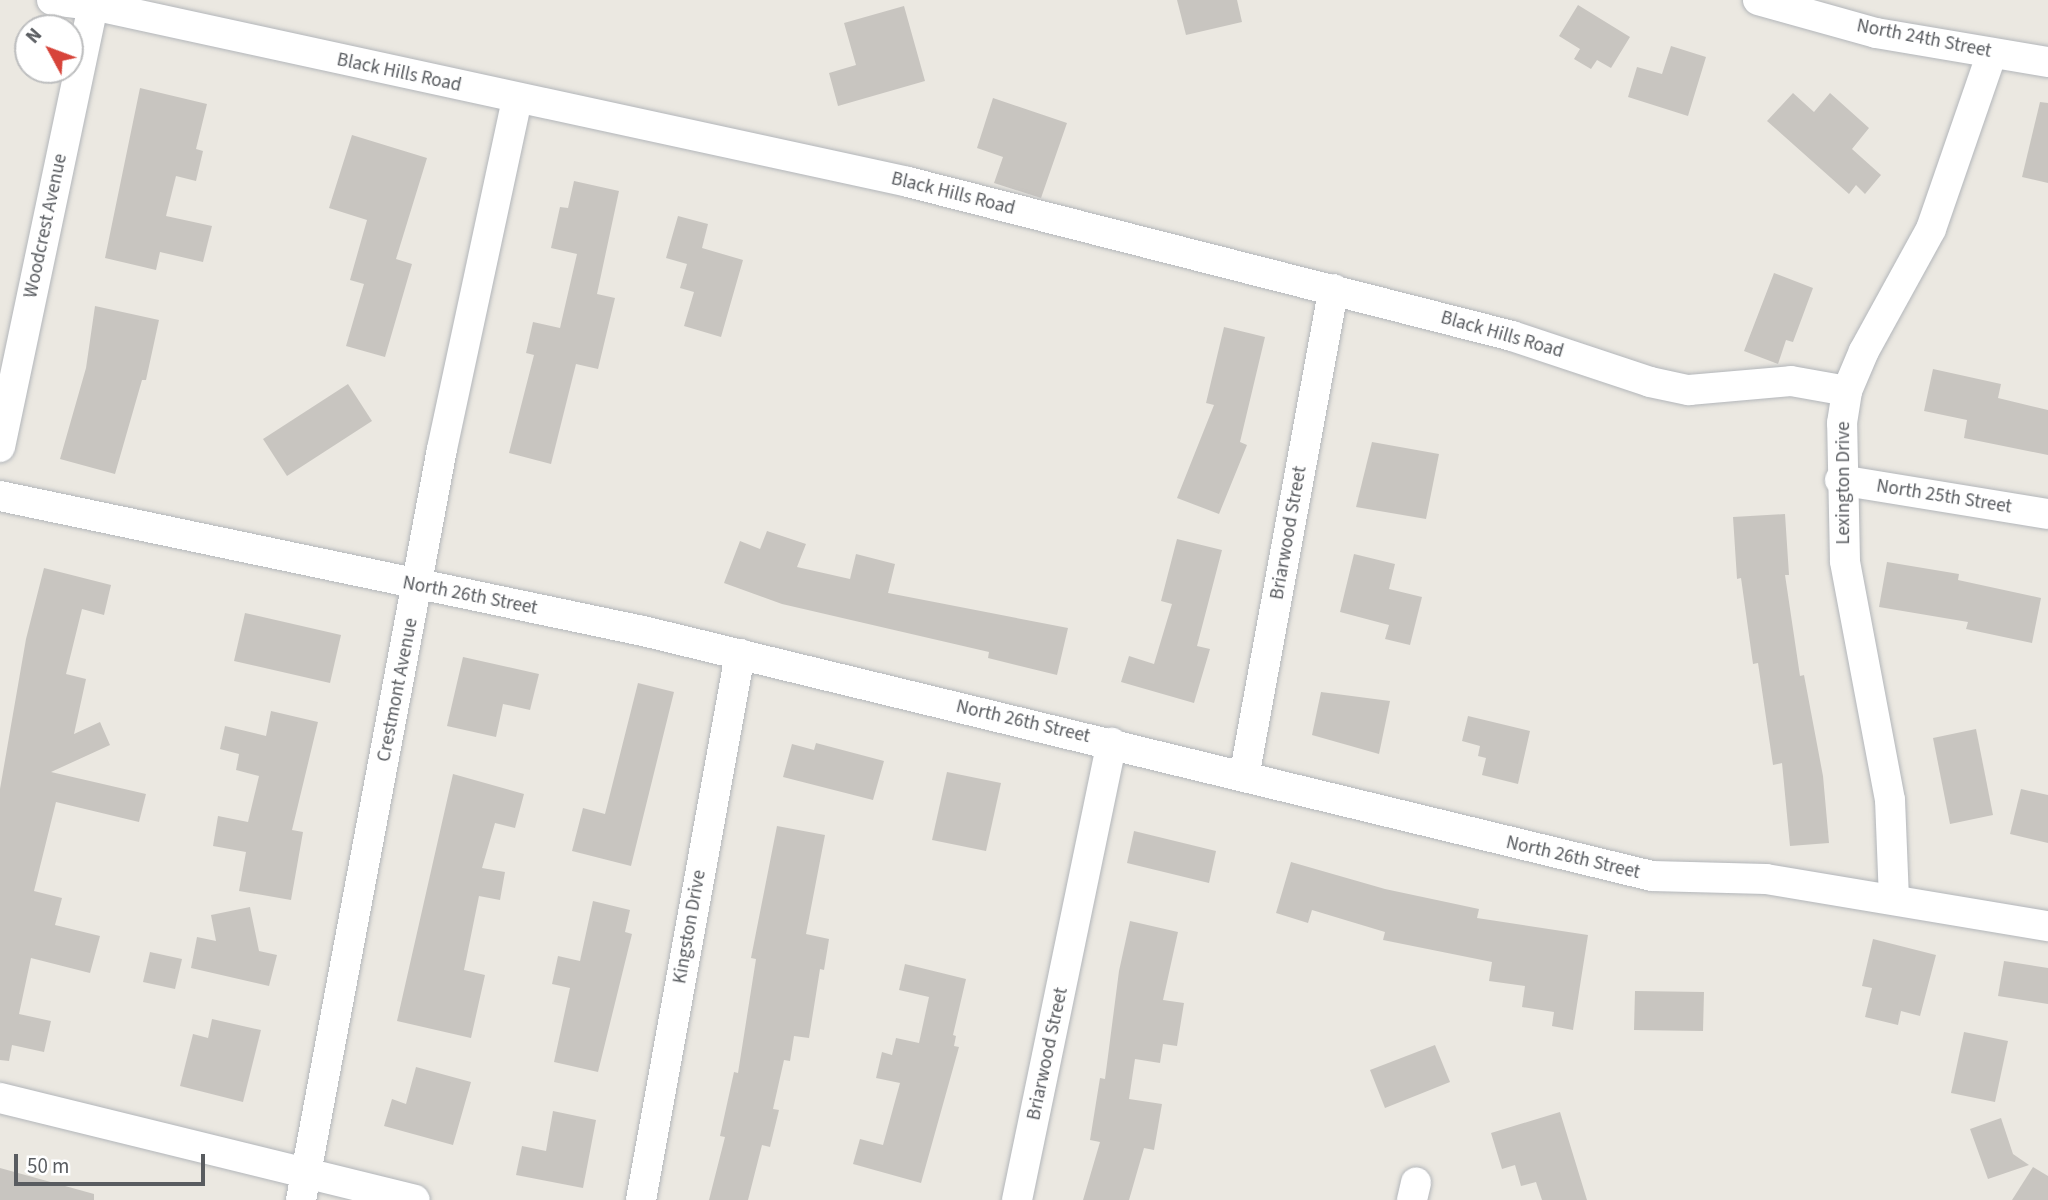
<!DOCTYPE html>
<html>
<head>
<meta charset="utf-8">
<style>
	body { margin:0 }
	#map { position:relative; width:2048px; height:1200px; overflow:hidden; background:#ebe8e1; font-family:"Source Sans 3",sans-serif }
	div>[style] { position:absolute }
	.building>* { inset:0; background:#c8c5c0 }
	.roads { filter:drop-shadow(0 0 2px #b3b6ba) drop-shadow(0 0 2px #b3b6ba) }
	.street>* { height:30px; margin:-15px; padding:0 15px; transform-origin:15px; border-radius:15px; background:#fff }
	span { translate:-50% -50%; white-space:nowrap; text-align:center; line-height:1.15; -webkit-text-stroke:5px #fff; paint-order:stroke }
	.street-label { font-size:19px; color:#595c60 }
	.north { position:absolute; left:14px; top:14px; width:70px; height:70px; box-sizing:border-box; background:#fff; border:2px solid #bdbebf; border-radius:50%; rotate:311deg; font-size:19px; font-weight:700; line-height:28px; text-align:center; color:#595c60 }
	.north::after { content:''; display:block; margin:auto; width:24px; height:32px; background:#d7443a; clip-path:polygon(50% 0,100% 100%,50% 72%,0 100%) }
	.scale { position:absolute; left:14px; top:1154px; width:191px; height:32px; box-sizing:border-box; border:4px solid #595c60; border-top:0; padding-left:9px; font-size:21px; line-height:24px; white-space:nowrap; color:#595c60; -webkit-text-stroke:5px #fff; paint-order:stroke }
</style>
</head>
<body>
<div id="map">
	<div class="building">
		<i style="clip-path:polygon(1177px 0,1237px 0,1242px 22px,1186px 35px)"></i>
		<i style="clip-path:polygon(1578px 5px,1630px 37px,1611px 68px,1597px 60px,1591px 69px,1574px 59px,1580px 49px,1559px 36px)"></i>
		<i style="clip-path:polygon(904px 6px,925px 81px,838px 106px,829px 73px,856px 65px,844px 23px)"></i>
		<i style="clip-path:polygon(1671px 46px,1706px 57px,1688px 116px,1628px 97px,1637px 67px,1662px 74px)"></i>
		<i style="clip-path:polygon(140px 88px,207px 104px,196px 149px,203px 151px,196px 181px,176px 176px,166px 216px,212px 226px,203px 262px,160px 252px,156px 270px,105px 258px)"></i>
		<i style="clip-path:polygon(1793px 93px,1814px 112px,1830px 93px,1869px 128px,1852px 149px,1881px 175px,1865px 194px,1856px 185px,1849px 194px,1767px 121px)"></i>
		<i style="clip-path:polygon(993px 98px,1067px 123px,1041px 198px,994px 183px,1003px 157px,977px 148px)"></i>
		<i style="clip-path:polygon(2040px 102px,2048px 103px,2048px 183px,2022px 177px)"></i>
		<i style="clip-path:polygon(352px 135px,427px 158px,396px 259px,412px 264px,385px 357px,346px 346px,364px 284px,350px 280px,367px 220px,329px 208px)"></i>
		<i style="clip-path:polygon(574px 181px,619px 191px,597px 294px,615px 298px,598px 369px,576px 364px,551px 464px,509px 453px,534px 355px,526px 353px,533px 322px,560px 328px,577px 254px,551px 248px,560px 207px,568px 208px)"></i>
		<i style="clip-path:polygon(678px 216px,708px 224px,702px 248px,743px 260px,721px 337px,684px 326px,694px 292px,680px 288px,687px 264px,666px 258px)"></i>
		<i style="clip-path:polygon(1774px 273px,1813px 288px,1793px 342px,1786px 340px,1778px 364px,1744px 351px)"></i>
		<i style="clip-path:polygon(95px 306px,159px 320px,146px 380px,142px 380px,115px 474px,60px 459px,86px 368px)"></i>
		<i style="clip-path:polygon(1224px 327px,1265px 337px,1240px 442px,1247px 445px,1219px 514px,1177px 498px,1214px 405px,1206px 403px)"></i>
		<i style="clip-path:polygon(1933px 369px,2001px 384px,1998px 398px,2048px 410px,2048px 455px,1964px 438px,1967px 420px,1924px 411px)"></i>
		<i style="clip-path:polygon(348px 384px,372px 421px,287px 476px,263px 439px)"></i>
		<i style="clip-path:polygon(1372px 442px,1439px 454px,1426px 519px,1356px 507px)"></i>
		<i style="clip-path:polygon(1785px 514px,1789px 575px,1785px 575px,1800px 676px,1804px 675px,1823px 776px,1829px 843px,1790px 846px,1782px 763px,1773px 765px,1758px 663px,1753px 664px,1741px 578px,1737px 579px,1733px 517px)"></i>
		<i style="clip-path:polygon(767px 531px,806px 544px,797px 567px,850px 579px,856px 554px,895px 564px,888px 593px,1068px 628px,1057px 675px,988px 658px,989px 652px,782px 604px,724px 583px,740px 541px,760px 549px)"></i>
		<i style="clip-path:polygon(1177px 539px,1222px 550px,1197px 646px,1210px 649px,1194px 703px,1121px 682px,1129px 656px,1154px 664px,1172px 604px,1161px 601px)"></i>
		<i style="clip-path:polygon(1354px 554px,1395px 564px,1389px 589px,1422px 597px,1410px 645px,1385px 639px,1389px 625px,1340px 612px)"></i>
		<i style="clip-path:polygon(1887px 562px,1959px 574px,1958px 580px,2041px 598px,2032px 643px,1966px 629px,1968px 622px,1879px 607px)"></i>
		<i style="clip-path:polygon(44px 568px,111px 585px,104px 615px,82px 609px,66px 674px,86px 679px,74px 734px,100px 722px,110px 745px,51px 772px,146px 794px,139px 822px,56px 802px,34px 891px,62px 898px,55px 925px,100px 936px,90px 973px,31px 958px,19px 1014px,51px 1021px,44px 1052px,12px 1045px,9px 1061px,0 1060px,0 789px,26px 639px)"></i>
		<i style="clip-path:polygon(245px 613px,341px 635px,330px 683px,234px 661px)"></i>
		<i style="clip-path:polygon(463px 657px,539px 674px,530px 710px,503px 704px,496px 737px,447px 726px)"></i>
		<i style="clip-path:polygon(638px 683px,674px 692px,631px 866px,572px 851px,583px 808px,605px 814px)"></i>
		<i style="clip-path:polygon(1321px 692px,1390px 701px,1379px 754px,1312px 735px)"></i>
		<i style="clip-path:polygon(271px 711px,318px 722px,292px 830px,303px 832px,291px 900px,239px 891px,246px 852px,213px 846px,218px 816px,248px 822px,259px 776px,236px 770px,239px 754px,220px 749px,225px 726px,266px 736px)"></i>
		<i style="clip-path:polygon(1468px 716px,1530px 731px,1518px 784px,1482px 775px,1486px 758px,1478px 756px,1480px 746px,1462px 741px)"></i>
		<i style="clip-path:polygon(1976px 729px,1993px 815px,1950px 824px,1933px 738px)"></i>
		<i style="clip-path:polygon(816px 743px,884px 761px,873px 800px,783px 777px,792px 744px,814px 750px)"></i>
		<i style="clip-path:polygon(947px 772px,1001px 783px,986px 851px,932px 840px)"></i>
		<i style="clip-path:polygon(453px 774px,524px 794px,515px 828px,495px 823px,482px 868px,505px 872px,500px 900px,479px 896px,464px 970px,485px 975px,471px 1038px,397px 1021px)"></i>
		<i style="clip-path:polygon(2021px 789px,2048px 795px,2048px 843px,2010px 834px)"></i>
		<i style="clip-path:polygon(777px 826px,825px 835px,806px 934px,829px 939px,824px 970px,820px 969px,809px 1038px,794px 1036px,790px 1061px,784px 1060px,773px 1109px,779px 1110px,770px 1147px,762px 1145px,748px 1200px,709px 1200px,725px 1137px,720px 1136px,734px 1072px,738px 1073px,756px 959px,751px 958px)"></i>
		<i style="clip-path:polygon(1134px 831px,1216px 851px,1209px 883px,1127px 863px)"></i>
		<i style="clip-path:polygon(1291px 862px,1385px 889px,1479px 909px,1477px 918px,1588px 935px,1573px 1030px,1552px 1026px,1554px 1012px,1522px 1007px,1525px 986px,1489px 981px,1492px 962px,1383px 940px,1385px 932px,1312px 910px,1308px 923px,1276px 913px)"></i>
		<i style="clip-path:polygon(593px 901px,630px 910px,625px 932px,632px 934px,598px 1072px,554px 1062px,570px 988px,552px 984px,558px 956px,580px 961px)"></i>
		<i style="clip-path:polygon(250px 907px,259px 951px,277px 955px,269px 986px,191px 968px,197px 937px,216px 941px,211px 915px)"></i>
		<i style="clip-path:polygon(1130px 921px,1178px 932px,1163px 1000px,1184px 1003px,1177px 1046px,1163px 1044px,1160px 1063px,1135px 1059px,1129px 1099px,1162px 1104px,1154px 1150px,1144px 1148px,1129px 1200px,1083px 1200px,1100px 1142px,1090px 1140px,1100px 1078px,1105px 1079px,1119px 971px)"></i>
		<i style="clip-path:polygon(1873px 939px,1936px 955px,1920px 1016px,1901px 1011px,1898px 1025px,1865px 1017px,1872px 988px,1862px 986px)"></i>
		<i style="clip-path:polygon(150px 952px,182px 959px,175px 989px,143px 982px)"></i>
		<i style="clip-path:polygon(2004px 961px,2048px 968px,2048px 1004px,1998px 996px)"></i>
		<i style="clip-path:polygon(905px 964px,966px 979px,953px 1035px,956px 1036px,954px 1046px,959px 1047px,921px 1183px,853px 1164px,860px 1139px,883px 1145px,900px 1083px,876px 1078px,882px 1052px,892px 1055px,896px 1038px,919px 1043px,929px 997px,899px 990px)"></i>
		<i style="clip-path:polygon(1635px 991px,1704px 992px,1703px 1031px,1634px 1030px)"></i>
		<i style="clip-path:polygon(212px 1019px,261px 1030px,243px 1102px,180px 1086px,193px 1034px,208px 1038px)"></i>
		<i style="clip-path:polygon(1964px 1032px,2008px 1041px,1995px 1102px,1951px 1093px)"></i>
		<i style="clip-path:polygon(1435px 1045px,1450px 1082px,1385px 1108px,1370px 1070px)"></i>
		<i style="clip-path:polygon(416px 1067px,471px 1082px,453px 1145px,384px 1126px,392px 1099px,406px 1104px)"></i>
		<i style="clip-path:polygon(553px 1111px,596px 1120px,583px 1188px,516px 1175px,522px 1146px,546px 1151px)"></i>
		<i style="clip-path:polygon(1560px 1112px,1587px 1200px,1542px 1200px,1536px 1182px,1521px 1186px,1515px 1165px,1502px 1169px,1491px 1133px)"></i>
		<i style="clip-path:polygon(2001px 1118px,2013px 1154px,2029px 1165px,1988px 1179px,1970px 1129px)"></i>
		<i style="clip-path:polygon(2033px 1167px,2048px 1176px,2048px 1200px,2012px 1200px)"></i>
		<i style="clip-path:polygon(0 1168px,94px 1194px,94px 1200px,0 1200px)"></i>
	</div>
	<div class="roads">
		<div class="street">
			<i style="left:52px;top:0;width:41px;rotate:7deg"></i>
			<i style="left:93px;top:5px;width:834px;rotate:12.25deg"></i>
			<i style="left:908px;top:182px;width:623px;rotate:14.3deg"></i>
			<i style="left:1512px;top:336px;width:145px;rotate:18.4deg"></i>
			<i style="left:1650px;top:382px;width:40px;rotate:12deg"></i>
			<i style="left:1689px;top:390px;width:102px;rotate:-5deg"></i>
			<i style="left:1791px;top:381px;width:57px;rotate:10.1deg"></i>
			<i style="left:1758px;top:0;width:123px;rotate:15.6deg"></i>
			<i style="left:1876px;top:33px;width:174px;rotate:9.6deg"></i>
			<i style="left:0;top:447px;width:452px;rotate:-78.1deg"></i>
			<i style="left:1840px;top:480px;width:211px;rotate:9.3deg"></i>
			<i style="left:0;top:496px;width:657px;rotate:11.86deg"></i>
			<i style="left:643px;top:631px;width:1038px;rotate:13.65deg"></i>
			<i style="left:1652px;top:876px;width:114px;rotate:1.5deg"></i>
			<i style="left:1766px;top:879px;width:286px;rotate:9.5deg"></i>
			<i style="left:1244px;top:777px;width:496px;rotate:-79.6deg"></i>
			<i style="left:1894px;top:899px;width:99px;rotate:-92.3deg"></i>
			<i style="left:1890px;top:800px;width:243px;rotate:-100.7deg"></i>
			<i style="left:1845px;top:561px;width:138px;rotate:-91.2deg"></i>
			<i style="left:1842px;top:423px;width:32px;rotate:-81deg"></i>
			<i style="left:1847px;top:391px;width:43px;rotate:-67deg"></i>
			<i style="left:1864px;top:351px;width:139px;rotate:-61.2deg"></i>
			<i style="left:1931px;top:229px;width:186px;rotate:-70.9deg"></i>
			<i style="left:0;top:1098px;width:427px;rotate:13.8deg"></i>
			<i style="left:301px;top:1200px;width:764px;rotate:-79.37deg"></i>
			<i style="left:442px;top:449px;width:358px;rotate:-77.9deg"></i>
			<i style="left:641px;top:1200px;width:555px;rotate:-79.72deg"></i>
			<i style="left:1017px;top:1200px;width:467px;rotate:-78.3deg"></i>
			<i style="left:1412px;top:1200px;width:18px;rotate:-77deg"></i>
		</div>
	</div>
	<div class="street-label">
		<span style="left:1924px;top:39px;rotate:11deg">North 24th Street</span>
		<span style="left:399px;top:73px;rotate:12deg">Black Hills Road</span>
		<span style="left:953px;top:194px;rotate:14deg">Black Hills Road</span>
		<span style="left:46px;top:226px;rotate:-78deg">Woodcrest Avenue</span>
		<span style="left:1502px;top:335px;rotate:16deg">Black Hills Road</span>
		<span style="left:1844px;top:483px;rotate:-90deg">Lexington Drive</span>
		<span style="left:1944px;top:497px;rotate:9deg">North 25th Street</span>
		<span style="left:1289px;top:533px;rotate:-80deg">Briarwood Street</span>
		<span style="left:470px;top:596px;rotate:11deg">North 26th Street</span>
		<span style="left:398px;top:690px;rotate:-79deg">Crestmont Avenue</span>
		<span style="left:1023px;top:722px;rotate:13deg">North 26th Street</span>
		<span style="left:1573px;top:858px;rotate:13deg">North 26th Street</span>
		<span style="left:690px;top:927px;rotate:-80deg">Kingston Drive</span>
		<span style="left:1048px;top:1054px;rotate:-78deg">Briarwood Street</span>
	</div>
	<div class="north">N</div>
	<div class="scale">50 m</div>
</div>
</body>
</html>
